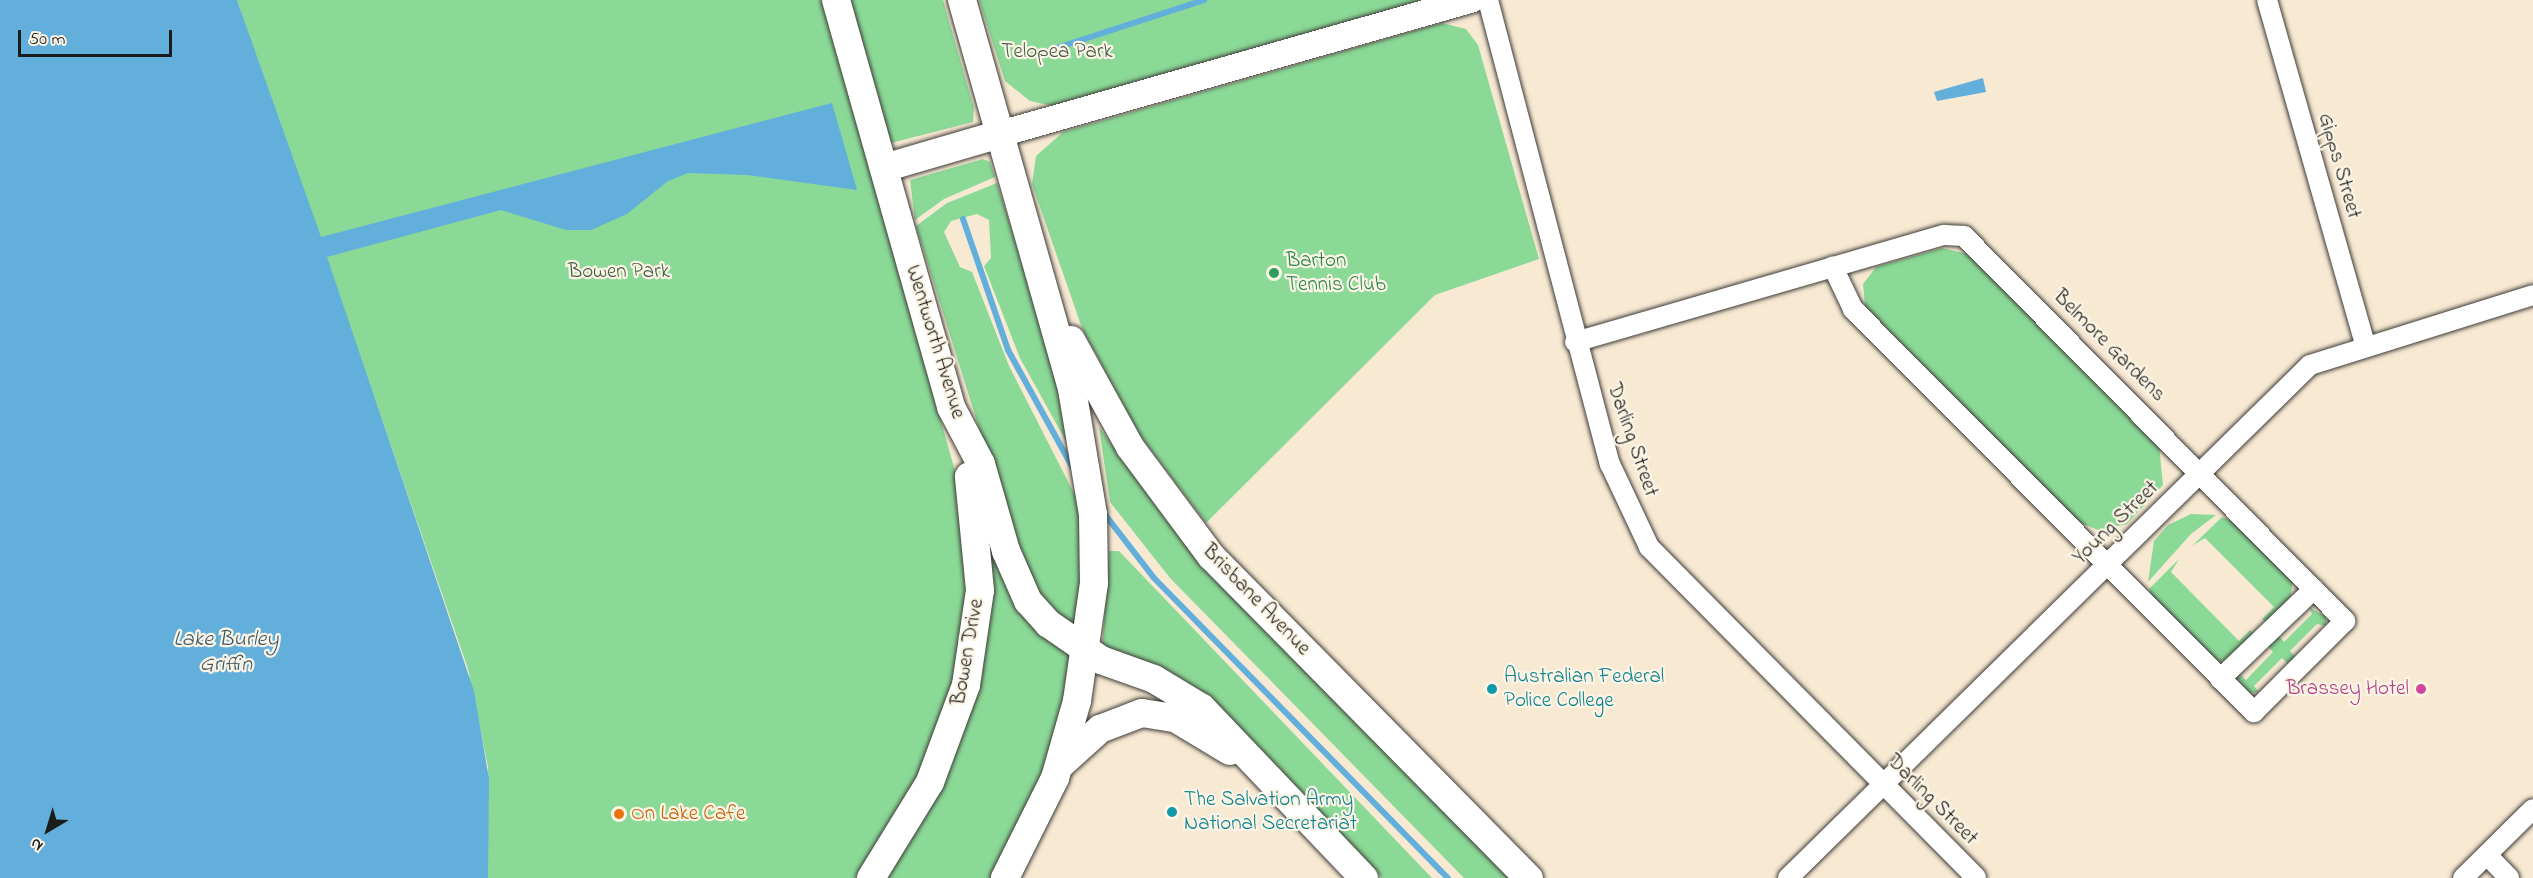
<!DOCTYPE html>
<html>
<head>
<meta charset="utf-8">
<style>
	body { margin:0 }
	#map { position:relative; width:2533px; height:878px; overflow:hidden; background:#f8e9d3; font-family:"Indie Flower",sans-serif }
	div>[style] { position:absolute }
	.green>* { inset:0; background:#8bd997 }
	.water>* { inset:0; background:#62afdc }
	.stream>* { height:6px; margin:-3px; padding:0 3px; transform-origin:3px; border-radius:3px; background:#62afdc }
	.roads { filter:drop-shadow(0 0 2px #3d3b37) drop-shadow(0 0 2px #3d3b37) }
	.minor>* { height:20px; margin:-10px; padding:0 10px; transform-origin:10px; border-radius:10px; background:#fff }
	.tertiary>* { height:26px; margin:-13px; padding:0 13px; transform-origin:13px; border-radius:13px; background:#fff }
	.secondary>* { height:28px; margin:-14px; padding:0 14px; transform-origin:14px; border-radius:14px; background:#fff }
	.dots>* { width:16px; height:16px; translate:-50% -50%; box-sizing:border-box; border:3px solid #fcf5e5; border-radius:50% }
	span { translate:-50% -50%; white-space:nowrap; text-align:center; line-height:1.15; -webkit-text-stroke:4.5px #fcf5e5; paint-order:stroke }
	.park-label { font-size:21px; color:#435e47 }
	.street-label { font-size:21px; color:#1c1c1c }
	.leisure-label { font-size:21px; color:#27864d }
	.left { translate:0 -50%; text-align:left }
	.culture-label { font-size:21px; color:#0d838f }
	.hotel-label { font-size:21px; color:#b23c85 }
	.right { translate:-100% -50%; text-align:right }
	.food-label { font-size:21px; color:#c56008 }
	.water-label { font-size:22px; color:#385769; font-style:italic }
	.north { position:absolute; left:18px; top:800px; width:60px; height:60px; -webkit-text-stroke:4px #fcf5e5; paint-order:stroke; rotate:218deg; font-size:16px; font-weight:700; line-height:24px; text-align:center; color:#1c1c1c }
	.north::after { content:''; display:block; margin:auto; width:21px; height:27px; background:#1c1c1c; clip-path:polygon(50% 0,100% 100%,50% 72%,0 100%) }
	.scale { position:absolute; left:18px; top:30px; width:154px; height:27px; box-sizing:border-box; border:3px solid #1c1c1c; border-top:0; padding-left:8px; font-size:18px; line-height:21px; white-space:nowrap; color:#1c1c1c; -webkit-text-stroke:4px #fcf5e5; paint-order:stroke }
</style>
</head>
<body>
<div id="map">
	<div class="green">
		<i style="clip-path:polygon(237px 0,822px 0,955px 471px,968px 584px,950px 696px,928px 758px,855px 878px,488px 878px,488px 767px,468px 669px)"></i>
		<i style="clip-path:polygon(849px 0,943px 0,974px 108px,973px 122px,891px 143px)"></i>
		<i style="clip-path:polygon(979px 0,1424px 0,1053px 106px,1030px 101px,1005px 81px)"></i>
		<i style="clip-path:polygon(1442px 23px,1466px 29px,1478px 45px,1539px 259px,1435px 295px,1206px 523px,1139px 434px,1082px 328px,1032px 184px,1036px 156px,1063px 132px)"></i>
		<i style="clip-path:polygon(983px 159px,990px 162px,995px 177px,944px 199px,915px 220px,910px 180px)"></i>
		<i style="clip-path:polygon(997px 183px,1053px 362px,1068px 445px,1020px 358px,984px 266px,991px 258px,989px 220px,977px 214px,951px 221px,944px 232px,960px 267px,972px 272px,1009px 366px,1079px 503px,1083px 631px,1047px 608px,1019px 556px,916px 226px,947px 203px)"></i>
		<i style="clip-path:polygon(1942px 248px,1972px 255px,2159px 445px,2163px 485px,2127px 524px,2098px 530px,2078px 522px,1865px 306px,1863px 284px,1876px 267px)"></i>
		<i style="clip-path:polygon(1099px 427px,1172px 527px,1516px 878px,1464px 878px,1170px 578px,1110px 502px)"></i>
		<i style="clip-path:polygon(2191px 514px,2216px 515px,2191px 534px,2148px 582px,2154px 541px,2168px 525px)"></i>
		<i style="clip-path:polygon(2222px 517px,2238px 524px,2293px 582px,2290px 599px,2266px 623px,2262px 619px,2274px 607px,2205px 538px,2192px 546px)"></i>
		<i style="clip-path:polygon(1109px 551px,1119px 551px,1432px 878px,1382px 878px,1271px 765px,1102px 652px)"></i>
		<i style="clip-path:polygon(993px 552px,1074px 650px,1065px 721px,998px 878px,885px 878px,943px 782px)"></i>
		<i style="clip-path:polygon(2179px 559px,2171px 572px,2239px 641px,2250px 630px,2254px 634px,2227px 660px,2217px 661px,2152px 597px,2149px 589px)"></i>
		<i style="clip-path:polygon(2309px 607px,2326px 617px,2326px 626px,2317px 624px,2290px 651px,2296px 657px,2288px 664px,2282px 658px,2254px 686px,2259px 692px,2250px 693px,2237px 679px,2240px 674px,2246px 680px,2273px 652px,2268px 646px,2279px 636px,2284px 642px,2312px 614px)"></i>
	</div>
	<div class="water">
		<i style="clip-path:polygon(0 0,237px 0,321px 237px,832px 103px,857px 190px,747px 175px,688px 173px,668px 181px,627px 214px,591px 230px,566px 230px,501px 210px,327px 257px,474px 691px,489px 779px,488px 878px,0 878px)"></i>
		<i style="clip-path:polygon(1983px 78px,1986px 92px,1937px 101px,1934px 92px)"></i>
	</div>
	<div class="stream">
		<i style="left:1035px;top:55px;width:178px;rotate:-18deg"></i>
		<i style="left:963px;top:219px;width:139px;rotate:71deg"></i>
		<i style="left:1008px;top:350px;width:139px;rotate:61.2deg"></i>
		<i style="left:1103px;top:512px;width:83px;rotate:52.3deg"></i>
		<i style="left:1154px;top:578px;width:420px;rotate:45.6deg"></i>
	</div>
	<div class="roads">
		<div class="minor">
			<i style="left:1488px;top:0;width:480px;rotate:75.3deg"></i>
			<i style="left:1610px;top:464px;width:92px;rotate:64.8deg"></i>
			<i style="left:1649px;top:547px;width:465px;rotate:45.3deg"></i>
			<i style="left:2267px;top:0;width:359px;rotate:74.1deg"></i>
			<i style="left:1575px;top:342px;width:384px;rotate:-16.2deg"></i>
			<i style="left:1944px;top:235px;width:20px;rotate:3deg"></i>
			<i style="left:1964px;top:236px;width:542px;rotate:45.3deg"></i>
			<i style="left:2345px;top:621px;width:129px;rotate:135deg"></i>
			<i style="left:2254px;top:712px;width:569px;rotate:-134.86deg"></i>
			<i style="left:1853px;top:309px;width:47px;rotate:-115.5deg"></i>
			<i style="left:2220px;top:679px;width:130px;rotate:-43.8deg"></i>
			<i style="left:2487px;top:855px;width:32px;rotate:46deg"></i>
			<i style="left:1788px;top:878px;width:732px;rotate:-44.5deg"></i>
			<i style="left:2310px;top:365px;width:234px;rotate:-17.4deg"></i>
			<i style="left:2463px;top:878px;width:98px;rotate:-44.6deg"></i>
		</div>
		<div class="tertiary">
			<i style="left:1000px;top:134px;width:490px;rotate:-15.9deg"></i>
		</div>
		<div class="secondary">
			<i style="left:836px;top:0;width:423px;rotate:74.2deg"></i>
			<i style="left:951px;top:407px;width:64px;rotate:62.2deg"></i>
			<i style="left:981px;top:464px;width:91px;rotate:74deg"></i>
			<i style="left:1006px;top:551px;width:55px;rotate:66.3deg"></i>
			<i style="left:1028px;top:601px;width:31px;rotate:48deg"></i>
			<i style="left:1049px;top:624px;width:63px;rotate:34.7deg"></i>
			<i style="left:1101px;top:660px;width:56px;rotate:19.7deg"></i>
			<i style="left:1154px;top:679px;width:56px;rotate:31.1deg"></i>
			<i style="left:1202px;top:708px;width:235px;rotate:46.4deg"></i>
			<i style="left:962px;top:0;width:404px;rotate:74.2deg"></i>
			<i style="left:1072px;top:389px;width:127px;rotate:80.5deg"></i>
			<i style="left:1093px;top:514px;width:69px;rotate:89.2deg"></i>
			<i style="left:1094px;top:583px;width:119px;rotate:98.2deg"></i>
			<i style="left:1077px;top:701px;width:80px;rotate:105.9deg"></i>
			<i style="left:1055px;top:778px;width:112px;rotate:116.6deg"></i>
			<i style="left:884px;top:168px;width:121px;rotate:-16.3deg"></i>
			<i style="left:1071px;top:340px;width:122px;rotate:61.1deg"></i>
			<i style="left:1130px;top:447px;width:136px;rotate:53.4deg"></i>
			<i style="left:1211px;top:556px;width:453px;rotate:45.4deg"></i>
			<i style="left:1060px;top:765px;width:54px;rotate:-42deg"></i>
			<i style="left:1100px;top:729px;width:45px;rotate:-20.9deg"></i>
			<i style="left:1142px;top:713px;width:33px;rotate:9deg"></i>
			<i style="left:1175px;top:718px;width:64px;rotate:31deg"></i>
			<i style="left:871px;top:878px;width:113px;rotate:-58.4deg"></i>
			<i style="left:930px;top:782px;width:103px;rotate:-69.6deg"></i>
			<i style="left:966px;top:685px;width:96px;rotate:-81.6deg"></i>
			<i style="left:980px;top:590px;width:114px;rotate:-95.6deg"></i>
		</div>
	</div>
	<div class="dots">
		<i style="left:1274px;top:273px;background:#2e9e5b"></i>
		<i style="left:1492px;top:689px;background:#0f9aa8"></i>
		<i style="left:2421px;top:689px;background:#d1479c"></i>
		<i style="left:1172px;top:812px;background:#0f9aa8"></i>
		<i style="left:619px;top:814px;background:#e8710a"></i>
	</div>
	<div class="park-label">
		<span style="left:1057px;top:52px">Telopea Park</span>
		<span style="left:619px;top:272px">Bowen Park</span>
	</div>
	<div class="street-label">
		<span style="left:2339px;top:166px;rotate:74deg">Gipps Street</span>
		<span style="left:935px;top:342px;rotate:73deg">Wentworth Avenue</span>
		<span style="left:2109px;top:346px;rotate:45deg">Belmore Gardens</span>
		<span style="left:1632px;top:440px;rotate:71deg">Darling Street</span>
		<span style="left:2116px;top:523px;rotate:-44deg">Young Street</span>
		<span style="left:1256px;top:600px;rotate:46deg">Brisbane Avenue</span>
		<span style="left:968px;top:652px;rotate:-80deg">Bowen Drive</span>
		<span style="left:1932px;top:800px;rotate:45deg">Darling Street</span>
	</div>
	<div class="leisure-label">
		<span class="left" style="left:1286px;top:273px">Barton<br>Tennis Club</span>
	</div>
	<div class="culture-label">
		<span class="left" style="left:1504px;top:689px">Australian Federal<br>Police College</span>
		<span class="left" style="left:1184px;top:812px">The Salvation Army<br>National Secretariat</span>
	</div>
	<div class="hotel-label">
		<span class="right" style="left:2409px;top:689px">Brassey Hotel</span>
	</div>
	<div class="food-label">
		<span class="left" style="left:631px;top:814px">On Lake Cafe</span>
	</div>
	<div class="water-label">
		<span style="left:226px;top:653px">Lake Burley<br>Griffin</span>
	</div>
	<div class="north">N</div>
	<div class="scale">50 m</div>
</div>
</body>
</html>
